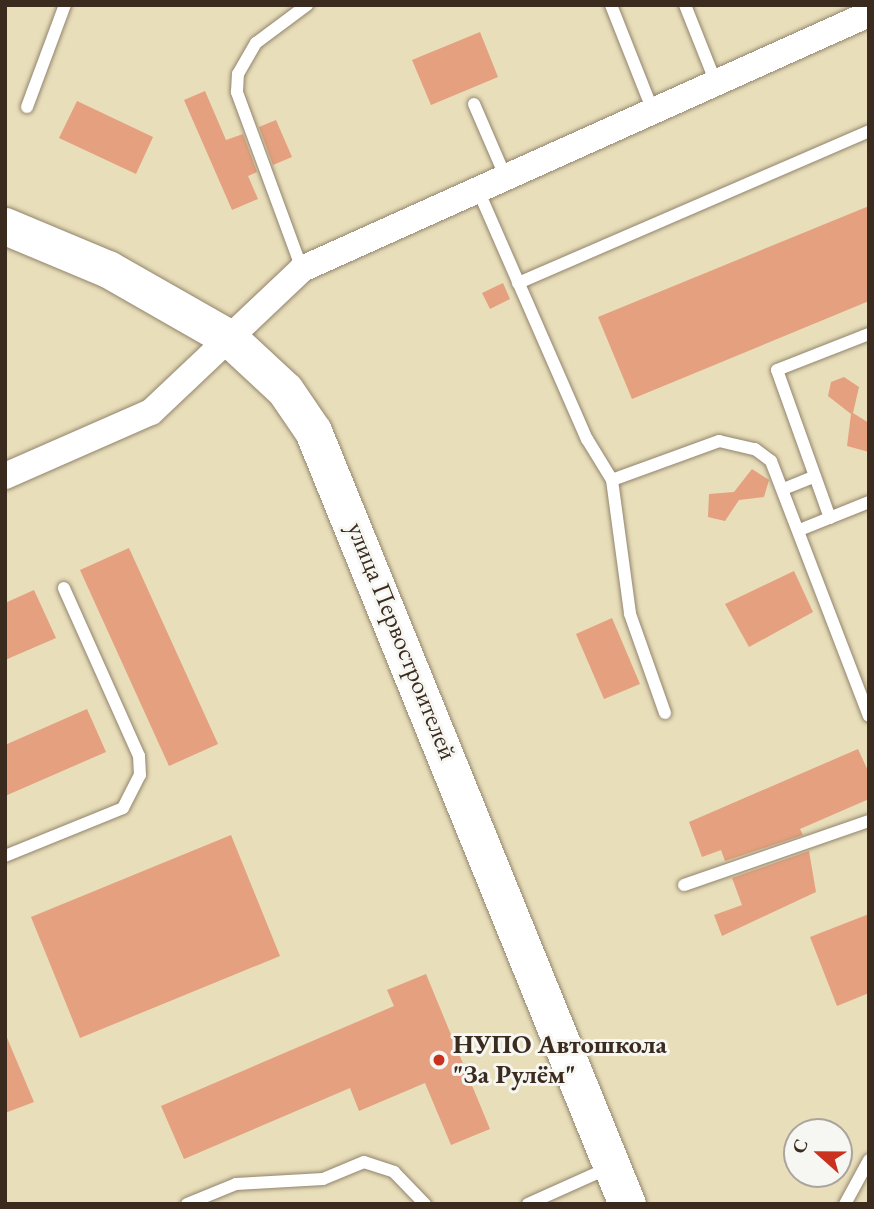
<!DOCTYPE html>
<html>
<head>
<meta charset="utf-8">
<style>
	body { margin:0 }
	#map { position:relative; width:874px; height:1209px; overflow:hidden; background:#e8deba; font-family:"EB Garamond",serif }
	div>[style] { position:absolute }
	.building>* { inset:0; background:#e5a07f }
	.roads { filter:drop-shadow(0 0 2px #92846c) drop-shadow(0 0 2px #92846c) }
	.lane>* { height:12px; margin:-6px; padding:0 6px; transform-origin:6px; border-radius:6px; background:#fff }
	.street>* { height:26px; margin:-13px; padding:0 13px; transform-origin:13px; border-radius:13px; background:#fff }
	.secondary>* { height:37px; margin:-18.5px; padding:0 18.5px; transform-origin:18.5px; border-radius:18.5px; background:#fff }
	.dots>* { width:19px; height:19px; translate:-50% -50%; box-sizing:border-box; border:4px solid #f6f6f2; border-radius:50% }
	span { translate:-50% -50%; white-space:nowrap; text-align:center; line-height:1.15; -webkit-text-stroke:6px #f6f6f2; paint-order:stroke }
	.street-label { font-size:26px; color:#3b2a1e }
	.poi-label { font-size:26px; color:#3b2a1e; font-weight:700 }
	.left { translate:0 -50%; text-align:left }
	.frame { position:absolute; inset:0; border:7px solid #3b2a1e; pointer-events:none }
	.north { position:absolute; left:783px; top:1118px; width:70px; height:70px; box-sizing:border-box; background:#f6f6f2; border:2px solid #aba49d; border-radius:50%; rotate:291deg; font-size:19px; font-weight:700; line-height:28px; text-align:center; color:#3b2a1e }
	.north::after { content:''; display:block; margin:auto; width:24px; height:32px; background:#c8321e; clip-path:polygon(50% 0,100% 100%,50% 72%,0 100%) }
</style>
</head>
<body>
<div id="map">
	<div class="building">
		<i style="clip-path:polygon(480px 32px,498px 77px,431px 105px,412px 60px)"></i>
		<i style="clip-path:polygon(205px 91px,226px 140px,243px 134px,257px 172px,248px 176px,258px 199px,232px 210px,184px 100px)"></i>
		<i style="clip-path:polygon(77px 101px,153px 137px,136px 174px,59px 138px)"></i>
		<i style="clip-path:polygon(276px 120px,292px 157px,273px 165px,259px 127px)"></i>
		<i style="clip-path:polygon(869px 206px,869px 301px,632px 399px,598px 317px)"></i>
		<i style="clip-path:polygon(503px 283px,510px 299px,490px 309px,482px 293px)"></i>
		<i style="clip-path:polygon(844px 377px,859px 387px,853px 413px,869px 423px,869px 452px,847px 446px,851px 414px,828px 396px,831px 382px)"></i>
		<i style="clip-path:polygon(752px 469px,769px 480px,764px 497px,739px 500px,725px 521px,708px 517px,709px 494px,734px 492px)"></i>
		<i style="clip-path:polygon(129px 548px,218px 744px,169px 766px,80px 570px)"></i>
		<i style="clip-path:polygon(794px 571px,813px 612px,749px 647px,725px 604px)"></i>
		<i style="clip-path:polygon(34px 590px,56px 638px,5px 660px,5px 603px)"></i>
		<i style="clip-path:polygon(612px 618px,640px 684px,604px 699px,576px 634px)"></i>
		<i style="clip-path:polygon(87px 709px,106px 752px,5px 796px,5px 745px)"></i>
		<i style="clip-path:polygon(858px 749px,869px 773px,869px 799px,800px 829px,803px 835px,725px 861px,721px 850px,702px 857px,689px 822px)"></i>
		<i style="clip-path:polygon(231px 835px,280px 956px,80px 1038px,31px 917px)"></i>
		<i style="clip-path:polygon(809px 851px,816px 892px,722px 936px,714px 915px,742px 905px,732px 878px)"></i>
		<i style="clip-path:polygon(869px 914px,869px 993px,837px 1006px,810px 937px)"></i>
		<i style="clip-path:polygon(426px 974px,490px 1129px,451px 1145px,425px 1083px,359px 1111px,350px 1088px,184px 1159px,161px 1106px,394px 1006px,387px 990px)"></i>
		<i style="clip-path:polygon(5px 1033px,34px 1102px,5px 1113px)"></i>
	</div>
	<div class="roads">
		<div class="lane">
			<i style="left:611px;top:5px;width:114px;rotate:68.4deg"></i>
			<i style="left:685px;top:5px;width:84px;rotate:68.3deg"></i>
			<i style="left:474px;top:104px;width:81px;rotate:66.6deg"></i>
			<i style="left:27px;top:107px;width:109px;rotate:-69.6deg"></i>
			<i style="left:478px;top:190px;width:272px;rotate:66.4deg"></i>
			<i style="left:587px;top:439px;width:48px;rotate:58.6deg"></i>
			<i style="left:612px;top:480px;width:135px;rotate:82.3deg"></i>
			<i style="left:630px;top:614px;width:105px;rotate:70.5deg"></i>
			<i style="left:302px;top:269px;width:189px;rotate:-110.2deg"></i>
			<i style="left:237px;top:92px;width:18px;rotate:-87deg"></i>
			<i style="left:238px;top:74px;width:36px;rotate:-60deg"></i>
			<i style="left:256px;top:43px;width:64px;rotate:-36.7deg"></i>
			<i style="left:518px;top:283px;width:382px;rotate:-23.4deg"></i>
			<i style="left:612px;top:480px;width:114px;rotate:-20deg"></i>
			<i style="left:719px;top:441px;width:37px;rotate:13deg"></i>
			<i style="left:755px;top:449px;width:20px;rotate:37deg"></i>
			<i style="left:771px;top:461px;width:273px;rotate:69deg"></i>
			<i style="left:786px;top:488px;width:31px;rotate:-22deg"></i>
			<i style="left:830px;top:518px;width:157px;rotate:-109.7deg"></i>
			<i style="left:777px;top:370px;width:99px;rotate:-21.4deg"></i>
			<i style="left:802px;top:529px;width:72px;rotate:-21.9deg"></i>
			<i style="left:5px;top:856px;width:127px;rotate:-22.1deg"></i>
			<i style="left:123px;top:808px;width:37px;rotate:-63deg"></i>
			<i style="left:140px;top:775px;width:19px;rotate:-93deg"></i>
			<i style="left:139px;top:756px;width:184px;rotate:-114.1deg"></i>
			<i style="left:684px;top:885px;width:196px;rotate:-19.1deg"></i>
			<i style="left:187px;top:1204px;width:53px;rotate:-22.2deg"></i>
			<i style="left:236px;top:1184px;width:87px;rotate:-3.3deg"></i>
			<i style="left:323px;top:1179px;width:44px;rotate:-22.5deg"></i>
			<i style="left:364px;top:1162px;width:32px;rotate:18deg"></i>
			<i style="left:394px;top:1172px;width:45px;rotate:45.9deg"></i>
			<i style="left:528px;top:1204px;width:88px;rotate:-24.2deg"></i>
			<i style="left:845px;top:1204px;width:50px;rotate:-61.4deg"></i>
		</div>
		<div class="street">
			<i style="left:5px;top:476px;width:159px;rotate:-23.7deg"></i>
			<i style="left:151px;top:412px;width:208px;rotate:-43.4deg"></i>
			<i style="left:302px;top:269px;width:622px;rotate:-24.22deg"></i>
		</div>
		<div class="secondary">
			<i style="left:5px;top:226px;width:112px;rotate:22.7deg"></i>
			<i style="left:108px;top:269px;width:139px;rotate:29.7deg"></i>
			<i style="left:229px;top:338px;width:76px;rotate:42.9deg"></i>
			<i style="left:285px;top:390px;width:50px;rotate:55.7deg"></i>
			<i style="left:313px;top:431px;width:834px;rotate:67.89deg"></i>
		</div>
	</div>
	<div class="dots">
		<i style="left:439px;top:1060px;background:#c8321e"></i>
	</div>
	<div class="street-label">
		<span style="left:402px;top:641px;rotate:68deg">улица Первостроителей</span>
	</div>
	<div class="poi-label">
		<span class="left" style="left:453px;top:1060px">НУПО Автошкола<br>"За Рулём"</span>
	</div>
	<div class="frame"></div>
	<div class="north">С</div>
</div>
</body>
</html>
